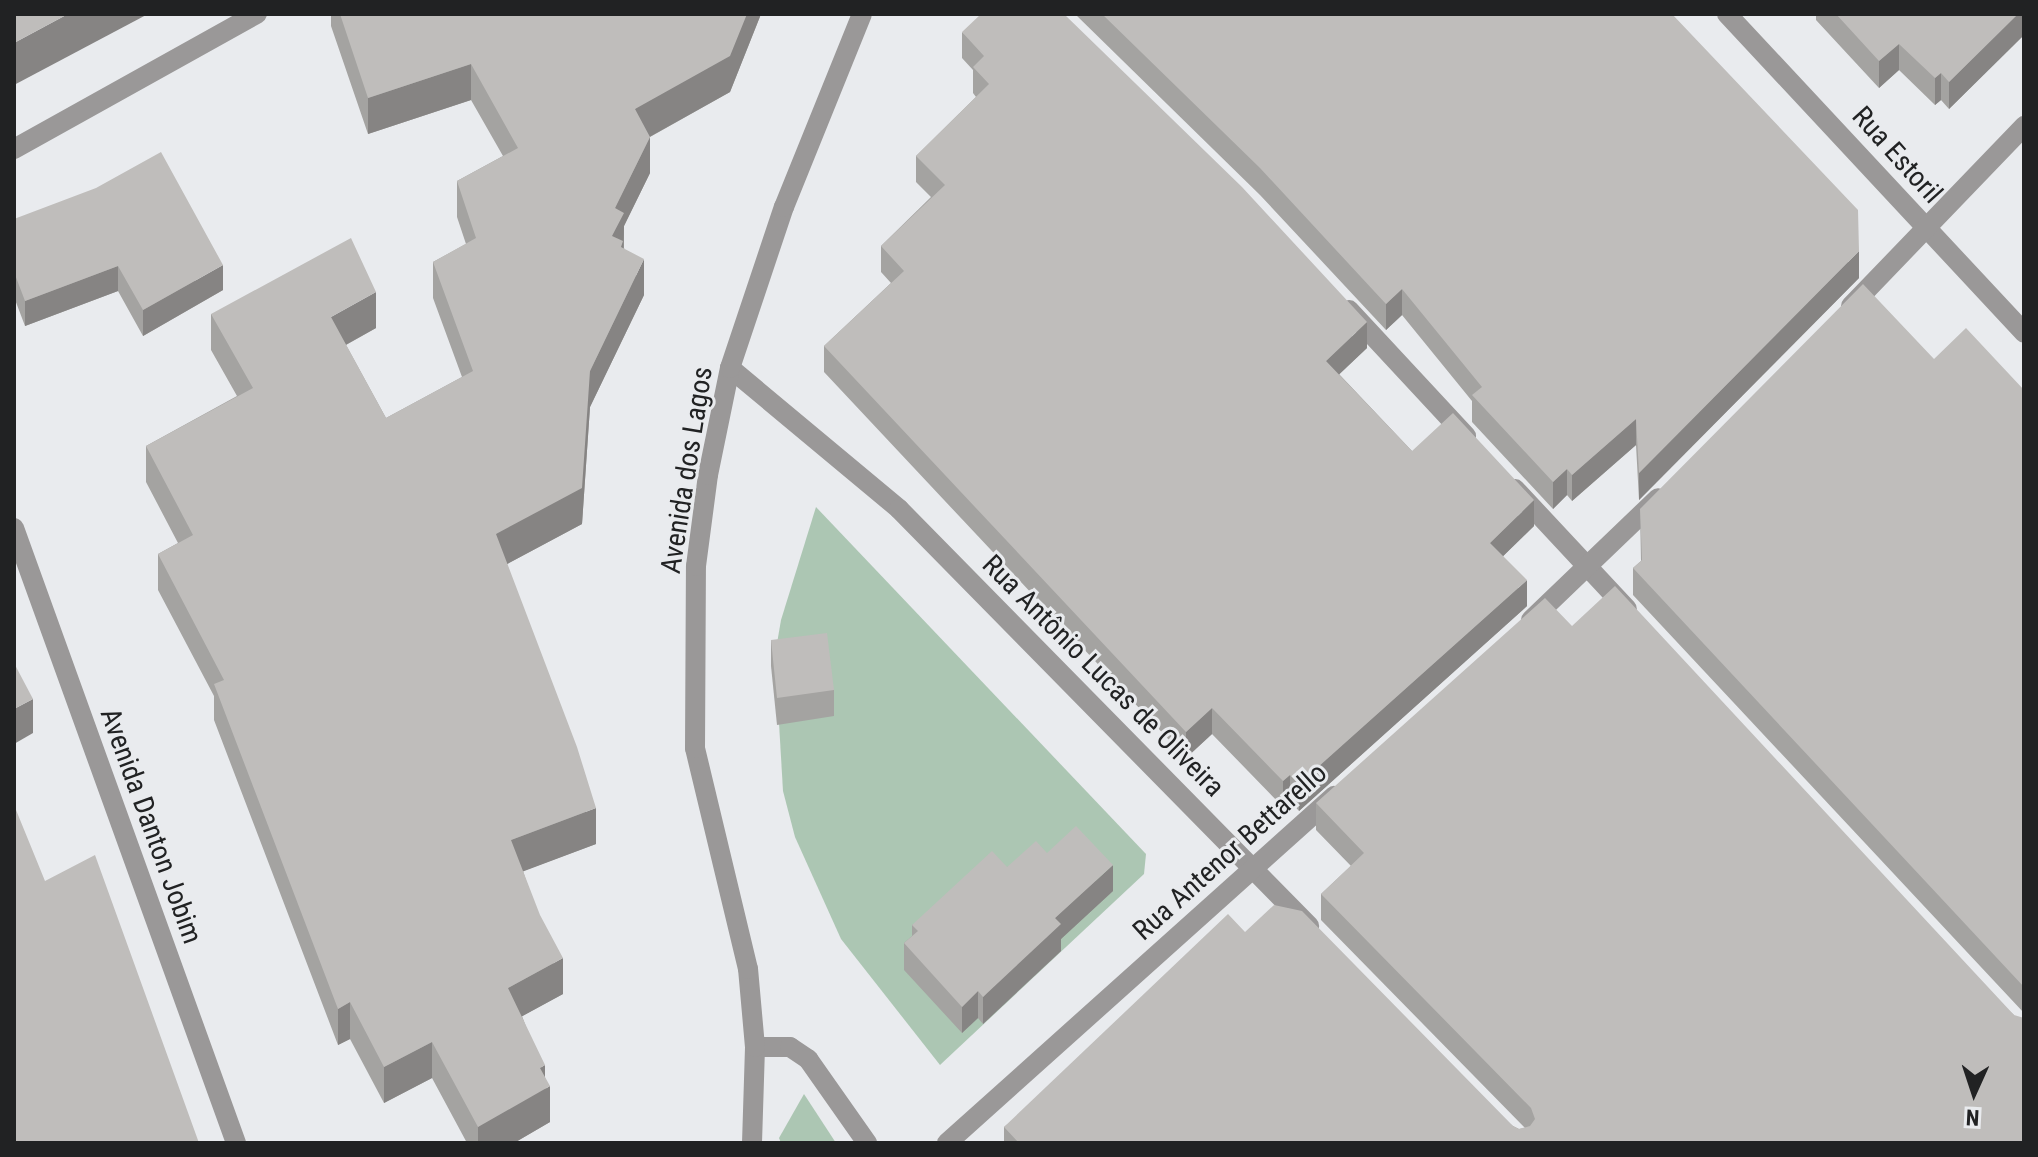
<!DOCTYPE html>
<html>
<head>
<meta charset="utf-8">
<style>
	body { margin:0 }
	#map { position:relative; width:2038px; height:1157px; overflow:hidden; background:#e9ebee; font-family:"Roboto Condensed",sans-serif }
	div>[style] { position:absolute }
	.green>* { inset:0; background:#acc6b3 }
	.street>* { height:20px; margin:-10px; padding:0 10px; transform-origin:10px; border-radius:10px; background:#9a9898 }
	.wall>* { inset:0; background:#a4a3a1 }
	.shaded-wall>* { inset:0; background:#868483 }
	.building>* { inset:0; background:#bfbdbb }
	span { translate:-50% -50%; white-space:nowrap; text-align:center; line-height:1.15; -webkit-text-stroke:6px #e9ebee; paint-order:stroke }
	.street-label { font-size:28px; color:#212223 }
	.frame { position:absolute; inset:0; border:16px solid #212223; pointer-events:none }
	.north { position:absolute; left:1934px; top:1053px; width:80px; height:80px; -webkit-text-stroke:6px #e9ebee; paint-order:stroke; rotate:183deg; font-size:22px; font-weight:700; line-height:32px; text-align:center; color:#212223 }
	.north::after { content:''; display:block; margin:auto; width:28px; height:36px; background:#212223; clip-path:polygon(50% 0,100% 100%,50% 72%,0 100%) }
</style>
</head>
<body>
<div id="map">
	<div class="green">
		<i style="clip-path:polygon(816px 507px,1146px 854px,1144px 874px,940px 1065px,841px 939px,795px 837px,783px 791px,775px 655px,781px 620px)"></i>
		<i style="clip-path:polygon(804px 1094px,836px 1143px,781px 1143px,779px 1138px)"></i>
	</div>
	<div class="street">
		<i style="left:1727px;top:14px;width:436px;rotate:47deg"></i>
		<i style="left:14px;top:149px;width:278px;rotate:-29.1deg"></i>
		<i style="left:1851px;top:306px;width:250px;rotate:-46.1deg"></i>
		<i style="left:1349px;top:310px;width:172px;rotate:47.1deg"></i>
		<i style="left:730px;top:368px;width:220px;rotate:39.8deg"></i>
		<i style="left:899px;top:509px;width:585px;rotate:45.48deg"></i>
		<i style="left:1515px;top:489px;width:164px;rotate:47deg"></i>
		<i style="left:14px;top:528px;width:654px;rotate:70.15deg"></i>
		<i style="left:1531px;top:620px;width:176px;rotate:-43.8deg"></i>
		<i style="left:755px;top:1047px;width:35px"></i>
		<i style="left:790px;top:1047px;width:22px;rotate:34deg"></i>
		<i style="left:808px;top:1059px;width:103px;rotate:54.9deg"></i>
		<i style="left:752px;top:1143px;width:96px;rotate:-88.2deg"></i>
		<i style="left:755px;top:1047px;width:78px;rotate:-95.1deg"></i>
		<i style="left:748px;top:969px;width:227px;rotate:-103.5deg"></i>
		<i style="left:695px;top:748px;width:182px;rotate:-89.7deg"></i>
		<i style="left:696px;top:566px;width:92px;rotate:-82.5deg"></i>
		<i style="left:708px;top:475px;width:109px;rotate:-78.4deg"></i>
		<i style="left:730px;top:368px;width:170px;rotate:-71.5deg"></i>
		<i style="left:784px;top:207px;width:208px;rotate:-68deg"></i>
		<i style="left:947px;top:1143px;width:520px;rotate:-41.88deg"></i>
	</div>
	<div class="wall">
		<i style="clip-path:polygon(331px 14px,761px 14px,730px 92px,650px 137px,650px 173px,624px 226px,624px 248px,644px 295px,590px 407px,582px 524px,507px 564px,596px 844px,523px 871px,563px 994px,522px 1016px,545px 1077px,550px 1122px,514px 1143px,467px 1143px,432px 1078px,384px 1103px,350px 1039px,338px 1045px,214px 720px,214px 696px,158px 590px,158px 554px,178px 543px,146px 482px,146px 446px,237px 396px,211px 350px,211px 314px,376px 328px,346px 345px,386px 418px,462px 377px,433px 298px,433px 262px,466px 244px,457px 217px,457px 181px,503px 156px,471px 100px,368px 134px,331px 26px)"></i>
		<i style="clip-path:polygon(1075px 14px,1672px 14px,1859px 278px,1639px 500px,1636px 445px,1572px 501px,1567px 495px,1553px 509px,1472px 422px,1472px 401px,1402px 315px,1386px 330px,1260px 195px)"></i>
		<i style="clip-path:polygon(1816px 14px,2024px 14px,2024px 35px,1949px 109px,1941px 100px,1935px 105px,1899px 70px,1879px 88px,1816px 20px)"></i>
		<i style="clip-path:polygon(962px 32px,1367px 348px,1339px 374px,1412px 451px,1534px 526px,1503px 556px,1527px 606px,1299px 811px,1290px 801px,1283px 807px,1212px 734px,1186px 758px,824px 372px,824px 346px,891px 283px,881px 272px,881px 246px,931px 197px,916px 182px,916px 156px,976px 97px,973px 93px,973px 70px,962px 58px)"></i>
		<i style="clip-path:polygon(14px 219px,223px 290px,143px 336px,118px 291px,25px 326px,14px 297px)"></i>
		<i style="clip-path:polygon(1934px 359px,2024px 390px,2024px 1013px,1633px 595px,1633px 568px,1641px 561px,1640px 509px)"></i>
		<i style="clip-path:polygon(1572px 626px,2014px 1015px,2024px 1143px,1004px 1143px,1004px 1127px,1245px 932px,1513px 1126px,1519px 1129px,1525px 1128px,1321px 920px,1321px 894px,1351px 866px,1316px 830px,1316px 803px)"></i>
		<i style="clip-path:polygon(771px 640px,834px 690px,834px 716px,777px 725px,771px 666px)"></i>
		<i style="clip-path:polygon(1047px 853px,1113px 891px,1061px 939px,1061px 951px,983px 1024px,978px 1018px,962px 1033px,904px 970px,904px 943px,912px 936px,912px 925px,1007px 867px)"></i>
	</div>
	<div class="shaded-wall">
		<i style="clip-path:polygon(68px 14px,148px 14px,14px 85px,14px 43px)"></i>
		<i style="clip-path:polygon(747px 14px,761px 14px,730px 92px,635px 145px,635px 109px)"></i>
		<i style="clip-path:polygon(2018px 14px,2024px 14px,2024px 35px,1949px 109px,1949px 82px)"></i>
		<i style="clip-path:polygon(1899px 44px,1899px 70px,1879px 88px,1879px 61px)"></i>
		<i style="clip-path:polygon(471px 64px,471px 100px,368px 134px,368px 98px)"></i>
		<i style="clip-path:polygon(1941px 73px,1941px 100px,1935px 105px,1935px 78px)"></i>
		<i style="clip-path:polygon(650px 137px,650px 173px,624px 226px,623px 277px,612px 236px,615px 208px)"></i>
		<i style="clip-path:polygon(1859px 251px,1859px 278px,1639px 500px,1639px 473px)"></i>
		<i style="clip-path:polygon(644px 259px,644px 295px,590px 407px,582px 524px,496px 570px,496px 534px,590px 371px)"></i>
		<i style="clip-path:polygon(223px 265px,223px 290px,143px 336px,143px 310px)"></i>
		<i style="clip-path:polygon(118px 266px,118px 291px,25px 326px,25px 301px)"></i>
		<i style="clip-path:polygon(1402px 289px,1402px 315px,1386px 330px,1386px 304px)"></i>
		<i style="clip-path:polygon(376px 292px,376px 328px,331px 353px,331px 317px)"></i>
		<i style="clip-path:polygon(1367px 322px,1367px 348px,1326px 387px,1326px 361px)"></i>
		<i style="clip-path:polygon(1636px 419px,1636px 445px,1572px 501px,1572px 475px)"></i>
		<i style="clip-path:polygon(1567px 469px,1567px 495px,1553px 509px,1553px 482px)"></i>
		<i style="clip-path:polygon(1534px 500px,1534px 526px,1490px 569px,1490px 543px)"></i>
		<i style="clip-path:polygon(1527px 580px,1527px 606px,1299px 811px,1299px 784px)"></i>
		<i style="clip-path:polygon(33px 699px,33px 733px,14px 744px,14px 709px)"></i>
		<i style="clip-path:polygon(1212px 708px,1212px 734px,1186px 758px,1186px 732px)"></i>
		<i style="clip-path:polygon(1290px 775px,1290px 801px,1283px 807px,1283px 781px)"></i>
		<i style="clip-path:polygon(596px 808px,596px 844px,511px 876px,511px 840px)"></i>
		<i style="clip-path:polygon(1113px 865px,1113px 891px,1061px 939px,1061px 951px,983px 1024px,983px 997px,1055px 918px)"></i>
		<i style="clip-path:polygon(563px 958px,563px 994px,508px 1024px,508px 988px)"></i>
		<i style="clip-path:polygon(978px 991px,978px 1018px,962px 1033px,962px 1007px)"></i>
		<i style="clip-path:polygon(350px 1002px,350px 1039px,338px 1045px,338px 1009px)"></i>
		<i style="clip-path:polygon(432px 1042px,432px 1078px,384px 1103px,384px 1067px)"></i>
		<i style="clip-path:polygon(545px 1065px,545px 1089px,550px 1086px,550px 1122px,514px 1143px,478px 1143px,478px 1127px,540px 1068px)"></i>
	</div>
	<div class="building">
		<i style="clip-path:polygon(14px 14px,68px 14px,14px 43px)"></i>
		<i style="clip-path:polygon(340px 14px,747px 14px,730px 56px,635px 109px,650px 137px,615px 208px,624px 213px,612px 236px,623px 241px,621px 247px,644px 259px,590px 371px,582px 488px,496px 534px,577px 747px,596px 808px,511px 840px,540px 915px,563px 958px,508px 988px,545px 1065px,540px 1068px,550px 1086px,478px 1127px,432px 1042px,384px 1067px,350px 1002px,338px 1009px,214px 684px,224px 680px,158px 554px,193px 535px,146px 446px,253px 388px,211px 314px,351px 238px,376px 292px,331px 317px,386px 418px,473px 371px,433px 262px,476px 238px,457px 181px,518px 148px,471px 64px,368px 98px)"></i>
		<i style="clip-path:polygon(981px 14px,1064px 14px,1242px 187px,1367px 322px,1326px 361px,1412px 451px,1453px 413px,1534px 500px,1490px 543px,1527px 580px,1299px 784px,1290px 775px,1283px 781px,1212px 708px,1186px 732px,824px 346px,904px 271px,881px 246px,945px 185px,916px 156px,989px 84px,973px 67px,984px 56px,962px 32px)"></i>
		<i style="clip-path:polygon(1102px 14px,1672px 14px,1858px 210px,1859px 251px,1639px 473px,1636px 419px,1572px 475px,1567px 469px,1553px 482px,1472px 395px,1482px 387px,1402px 289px,1386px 304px,1260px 168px)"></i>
		<i style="clip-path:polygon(1836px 14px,2018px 14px,1949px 82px,1941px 73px,1935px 78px,1899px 44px,1879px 61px)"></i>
		<i style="clip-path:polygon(161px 152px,223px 265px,143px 310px,118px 266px,25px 301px,14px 272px,14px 219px,96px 188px)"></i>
		<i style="clip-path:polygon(1863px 284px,1934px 359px,1966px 328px,2024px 390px,2024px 987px,1633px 568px,1642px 560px,1640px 509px)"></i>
		<i style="clip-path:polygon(1615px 586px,2014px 1015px,2024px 1018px,2024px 1143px,1019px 1143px,1004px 1127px,1228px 914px,1245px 932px,1274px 905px,1302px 911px,1513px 1126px,1519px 1129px,1530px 1126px,1535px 1119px,1531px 1108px,1321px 894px,1364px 853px,1316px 803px,1545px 598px,1572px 626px)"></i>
		<i style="clip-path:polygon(827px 633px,834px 690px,777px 698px,771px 640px)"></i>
		<i style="clip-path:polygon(14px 663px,33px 699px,14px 709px)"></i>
		<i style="clip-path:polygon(14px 805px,45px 881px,95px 855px,199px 1143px,14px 1143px)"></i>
		<i style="clip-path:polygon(1076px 826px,1113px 865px,1055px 918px,1061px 924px,983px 997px,978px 991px,962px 1007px,904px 943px,918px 931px,912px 925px,992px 851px,1007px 867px,1036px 841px,1047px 853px)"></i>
	</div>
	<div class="street-label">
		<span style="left:1897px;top:155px;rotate:48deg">Rua Estoril</span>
		<span style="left:687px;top:470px;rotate:-81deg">Avenida dos Lagos</span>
		<span style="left:1103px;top:676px;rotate:45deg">Rua Antônio Lucas de Oliveira</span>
		<span style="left:151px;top:826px;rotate:70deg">Avenida Danton Jobim</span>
		<span style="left:1230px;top:852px;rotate:-42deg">Rua Antenor Bettarello</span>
	</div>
	<div class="frame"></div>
	<div class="north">N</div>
</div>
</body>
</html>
